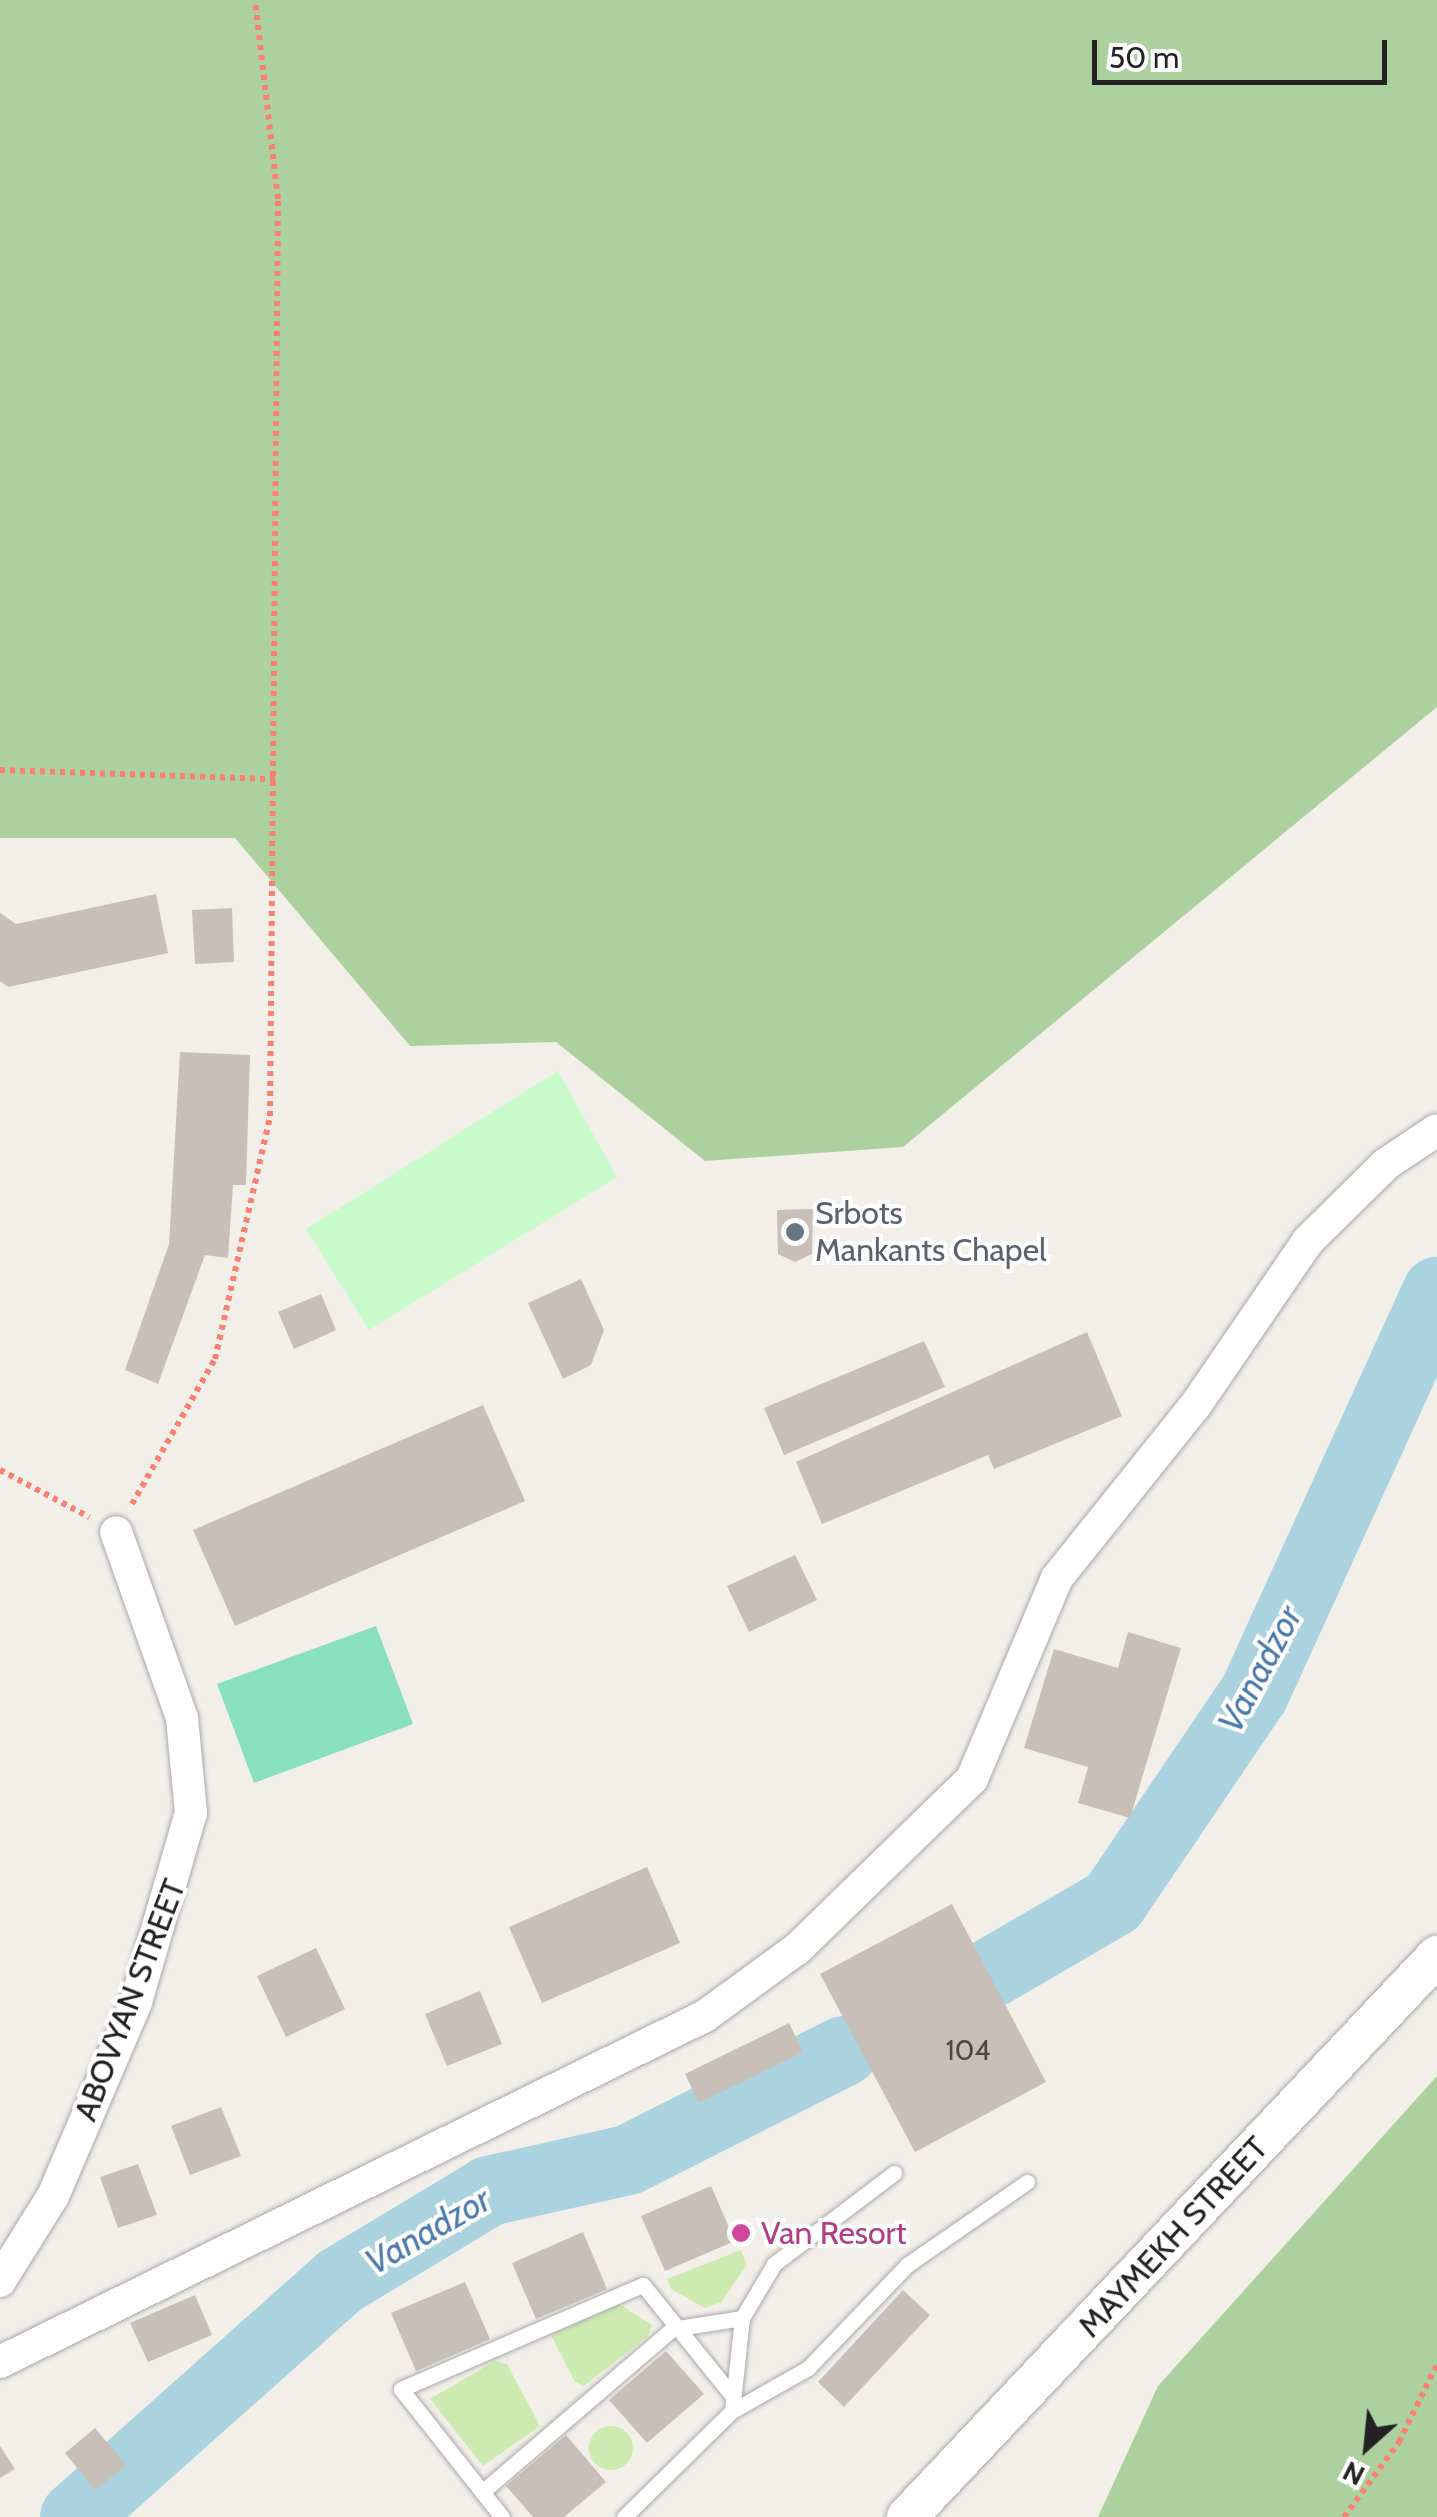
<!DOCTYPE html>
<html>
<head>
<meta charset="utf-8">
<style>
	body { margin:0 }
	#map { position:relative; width:1437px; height:2517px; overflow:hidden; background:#f2efe9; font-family:Cabin,sans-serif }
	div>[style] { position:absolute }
	.grass>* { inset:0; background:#cdebb0 }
	.round { border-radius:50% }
	.forest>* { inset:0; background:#add19e }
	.park>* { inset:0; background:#c8facc }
	.pitch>* { inset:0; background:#88e0be }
	.river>* { height:70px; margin:-35px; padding:0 35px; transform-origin:35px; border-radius:35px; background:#aad3df }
	.building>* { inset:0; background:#c7bfb8 }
	.path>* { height:6px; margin-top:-3px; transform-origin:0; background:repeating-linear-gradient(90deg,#fa8072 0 5px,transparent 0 10px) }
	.roads { filter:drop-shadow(0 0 2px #a9a9a9) drop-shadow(0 0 2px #a9a9a9) }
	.service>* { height:15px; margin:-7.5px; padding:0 7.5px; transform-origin:7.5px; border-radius:7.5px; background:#fff }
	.minor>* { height:32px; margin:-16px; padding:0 16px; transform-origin:16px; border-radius:16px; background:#fff }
	.tertiary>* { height:40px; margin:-20px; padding:0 20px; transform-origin:20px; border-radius:20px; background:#fff }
	.dots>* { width:28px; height:28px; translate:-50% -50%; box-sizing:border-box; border:5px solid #fff; border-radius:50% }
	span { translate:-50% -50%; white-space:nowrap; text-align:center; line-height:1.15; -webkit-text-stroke:8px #fff; paint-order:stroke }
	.number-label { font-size:28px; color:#4b4948 }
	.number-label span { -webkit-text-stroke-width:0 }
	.worship-label { font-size:32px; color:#5b616d }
	.left { translate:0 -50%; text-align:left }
	.street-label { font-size:32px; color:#222 }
	.hotel-label { font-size:32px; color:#b23c85 }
	.water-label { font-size:35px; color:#4a7aab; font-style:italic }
	.north { position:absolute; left:1317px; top:2397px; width:100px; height:100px; -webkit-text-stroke:8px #fff; paint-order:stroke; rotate:207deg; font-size:28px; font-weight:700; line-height:40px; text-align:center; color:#222 }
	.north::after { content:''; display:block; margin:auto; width:35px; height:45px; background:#222; clip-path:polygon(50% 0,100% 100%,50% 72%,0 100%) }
	.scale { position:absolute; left:1092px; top:40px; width:295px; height:45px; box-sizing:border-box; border:5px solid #222; border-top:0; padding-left:12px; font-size:30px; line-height:35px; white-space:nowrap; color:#222; -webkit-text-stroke:8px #fff; paint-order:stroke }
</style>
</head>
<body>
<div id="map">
	<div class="grass">
		<i style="clip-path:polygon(741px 2250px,747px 2265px,721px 2302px,705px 2308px,671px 2289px,667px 2279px)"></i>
		<i style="clip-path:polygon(619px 2304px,652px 2325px,648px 2336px,584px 2386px,575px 2382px,551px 2335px)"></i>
		<i style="clip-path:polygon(495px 2361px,507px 2364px,540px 2426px,483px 2466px,430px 2399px)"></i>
		<i class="round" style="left:589px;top:2426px;width:44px;height:44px"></i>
	</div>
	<div class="forest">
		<i style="clip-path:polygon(0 0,1437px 0,1437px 707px,903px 1147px,705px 1161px,556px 1042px,410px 1046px,235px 838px,0 838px)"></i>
		<i style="clip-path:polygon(1437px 2076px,1437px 2517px,1098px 2517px,1158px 2386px)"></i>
	</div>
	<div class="park">
		<i style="clip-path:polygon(558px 1071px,617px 1177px,369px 1330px,306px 1229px)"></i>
	</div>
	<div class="pitch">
		<i style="clip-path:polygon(376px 1626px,413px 1724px,254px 1783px,217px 1684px)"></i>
	</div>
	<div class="river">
		<i style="left:991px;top:1973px;width:141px;rotate:-30.2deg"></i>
		<i style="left:1113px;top:1902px;width:251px;rotate:-55.9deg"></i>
		<i style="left:1254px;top:1694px;width:442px;rotate:-65.5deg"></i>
		<i style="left:75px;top:2517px;width:355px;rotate:-41.7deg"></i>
		<i style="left:340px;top:2281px;width:174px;rotate:-31.1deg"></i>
		<i style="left:489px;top:2191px;width:142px;rotate:-12.6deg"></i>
		<i style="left:628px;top:2160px;width:242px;rotate:-26.8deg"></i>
	</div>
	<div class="building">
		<i style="clip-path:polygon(156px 894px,168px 953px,8px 987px,0 981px,0 913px,16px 924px)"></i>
		<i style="clip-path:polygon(232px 908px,234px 962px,195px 964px,192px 910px)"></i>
		<i style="clip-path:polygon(180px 1052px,250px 1055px,246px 1185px,233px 1185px,228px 1258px,205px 1255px,158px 1384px,125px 1370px,169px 1244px)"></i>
		<i style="clip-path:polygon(813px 1209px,812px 1254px,795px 1262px,778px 1254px,777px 1210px)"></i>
		<i style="clip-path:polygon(581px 1279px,604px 1330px,591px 1365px,563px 1379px,528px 1303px)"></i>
		<i style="clip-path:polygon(321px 1294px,336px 1330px,294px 1349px,278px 1312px)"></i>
		<i style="clip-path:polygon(1087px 1332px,1122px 1416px,994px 1469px,988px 1455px,822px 1524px,796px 1462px)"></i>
		<i style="clip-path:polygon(924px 1341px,945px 1387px,784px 1455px,764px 1408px)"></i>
		<i style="clip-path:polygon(483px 1405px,525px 1501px,235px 1626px,193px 1530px)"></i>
		<i style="clip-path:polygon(795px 1555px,817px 1600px,749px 1632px,727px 1586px)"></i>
		<i style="clip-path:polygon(1128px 1632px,1181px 1648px,1130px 1818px,1078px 1803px,1088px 1767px,1024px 1748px,1054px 1649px,1118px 1668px)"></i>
		<i style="clip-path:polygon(647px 1867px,680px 1943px,542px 2003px,509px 1927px)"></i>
		<i style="clip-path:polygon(952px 1904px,1046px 2082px,915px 2152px,820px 1974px)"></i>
		<i style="clip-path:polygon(316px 1948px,345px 2009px,286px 2037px,257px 1976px)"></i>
		<i style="clip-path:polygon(480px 1991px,502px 2044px,447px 2066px,425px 2014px)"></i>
		<i style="clip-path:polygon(789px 2023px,803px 2052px,699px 2103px,685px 2074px)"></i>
		<i style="clip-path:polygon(221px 2107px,241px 2156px,190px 2175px,171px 2126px)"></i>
		<i style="clip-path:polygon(138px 2164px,157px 2215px,118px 2228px,100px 2177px)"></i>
		<i style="clip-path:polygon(711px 2186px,735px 2241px,665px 2271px,641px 2216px)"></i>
		<i style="clip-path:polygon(583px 2232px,607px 2289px,536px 2319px,512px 2263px)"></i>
		<i style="clip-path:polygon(465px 2282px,490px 2339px,416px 2371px,391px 2313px)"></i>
		<i style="clip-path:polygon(903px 2290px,930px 2315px,844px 2407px,818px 2382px)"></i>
		<i style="clip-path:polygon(195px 2295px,212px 2335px,148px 2362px,130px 2323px)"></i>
		<i style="clip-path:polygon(666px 2351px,704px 2394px,647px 2443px,609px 2400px)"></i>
		<i style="clip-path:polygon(95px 2428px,126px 2465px,95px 2490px,65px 2453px)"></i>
		<i style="clip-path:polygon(566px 2435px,606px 2482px,564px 2517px,533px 2517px,506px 2486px)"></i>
		<i style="clip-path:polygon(0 2446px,15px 2469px,0 2478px)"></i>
	</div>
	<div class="path">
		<i style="left:0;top:770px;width:277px;rotate:1.9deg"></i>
		<i style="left:0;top:1470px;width:101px;rotate:27.8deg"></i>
		<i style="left:132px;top:1504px;width:167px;rotate:-60.2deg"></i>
		<i style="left:215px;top:1359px;width:249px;rotate:-77.2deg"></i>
		<i style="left:270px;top:1116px;width:917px;rotate:-89.5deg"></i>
		<i style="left:278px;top:199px;width:200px;rotate:-96.6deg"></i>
		<i style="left:1344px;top:2517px;width:93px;rotate:-53.7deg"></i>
		<i style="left:1399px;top:2442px;width:87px;rotate:-64deg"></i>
	</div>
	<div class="roads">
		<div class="service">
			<i style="left:732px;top:2411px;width:87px;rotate:-29.5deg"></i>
			<i style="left:808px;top:2368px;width:143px;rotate:-46.1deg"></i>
			<i style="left:907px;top:2265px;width:146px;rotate:-34.7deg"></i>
			<i style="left:482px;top:2492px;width:250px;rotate:-40.6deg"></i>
			<i style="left:672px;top:2329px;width:71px;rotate:-8.9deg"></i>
			<i style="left:502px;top:2517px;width:163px;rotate:-128.3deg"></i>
			<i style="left:401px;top:2389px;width:263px;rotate:-23.3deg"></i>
			<i style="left:643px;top:2285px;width:140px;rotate:51.1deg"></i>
			<i style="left:624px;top:2517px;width:151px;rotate:-44.5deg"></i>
			<i style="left:732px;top:2411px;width:94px;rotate:-83.9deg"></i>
			<i style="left:742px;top:2318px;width:63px;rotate:-59.3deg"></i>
			<i style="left:774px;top:2264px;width:151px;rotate:-37.2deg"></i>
		</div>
		<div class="minor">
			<i style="left:0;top:2281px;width:100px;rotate:-58.1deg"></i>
			<i style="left:53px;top:2196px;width:211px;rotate:-66.8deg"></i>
			<i style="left:136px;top:2002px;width:197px;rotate:-73.8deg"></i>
			<i style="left:191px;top:1813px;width:95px;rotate:-95.4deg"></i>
			<i style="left:182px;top:1718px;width:197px;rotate:-109.5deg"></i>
			<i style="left:0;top:2362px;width:785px;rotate:-26.14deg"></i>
			<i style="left:705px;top:2016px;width:114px;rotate:-36.1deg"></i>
			<i style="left:797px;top:1949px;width:244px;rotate:-44.2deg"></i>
			<i style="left:972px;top:1779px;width:218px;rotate:-67.1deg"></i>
			<i style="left:1057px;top:1578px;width:221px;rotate:-51.3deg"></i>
			<i style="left:1195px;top:1406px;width:200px;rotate:-55.6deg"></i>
			<i style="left:1308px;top:1241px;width:110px;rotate:-44.6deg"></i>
			<i style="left:1386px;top:1164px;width:61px;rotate:-33.7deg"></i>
		</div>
		<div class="tertiary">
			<i style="left:907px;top:2517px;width:772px;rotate:-46.63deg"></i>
		</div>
	</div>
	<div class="dots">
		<i style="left:795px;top:1232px;background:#6b7280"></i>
		<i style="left:741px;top:2233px;background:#d1479c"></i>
	</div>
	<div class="number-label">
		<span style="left:968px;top:2050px">104</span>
	</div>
	<div class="worship-label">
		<span class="left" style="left:815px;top:1232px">Srbots<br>Mankants Chapel</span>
	</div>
	<div class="street-label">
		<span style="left:130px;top:2000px;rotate:-69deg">ABOVYAN STREET</span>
		<span style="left:1173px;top:2237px;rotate:-47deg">MAYMEKH STREET</span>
	</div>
	<div class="hotel-label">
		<span class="left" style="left:761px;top:2233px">Van Resort</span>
	</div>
	<div class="water-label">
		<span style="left:1260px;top:1669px;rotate:-62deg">Vanadzor</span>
		<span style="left:428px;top:2231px;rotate:-30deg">Vanadzor</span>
	</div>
	<div class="north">N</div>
	<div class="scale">50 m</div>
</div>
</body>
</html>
